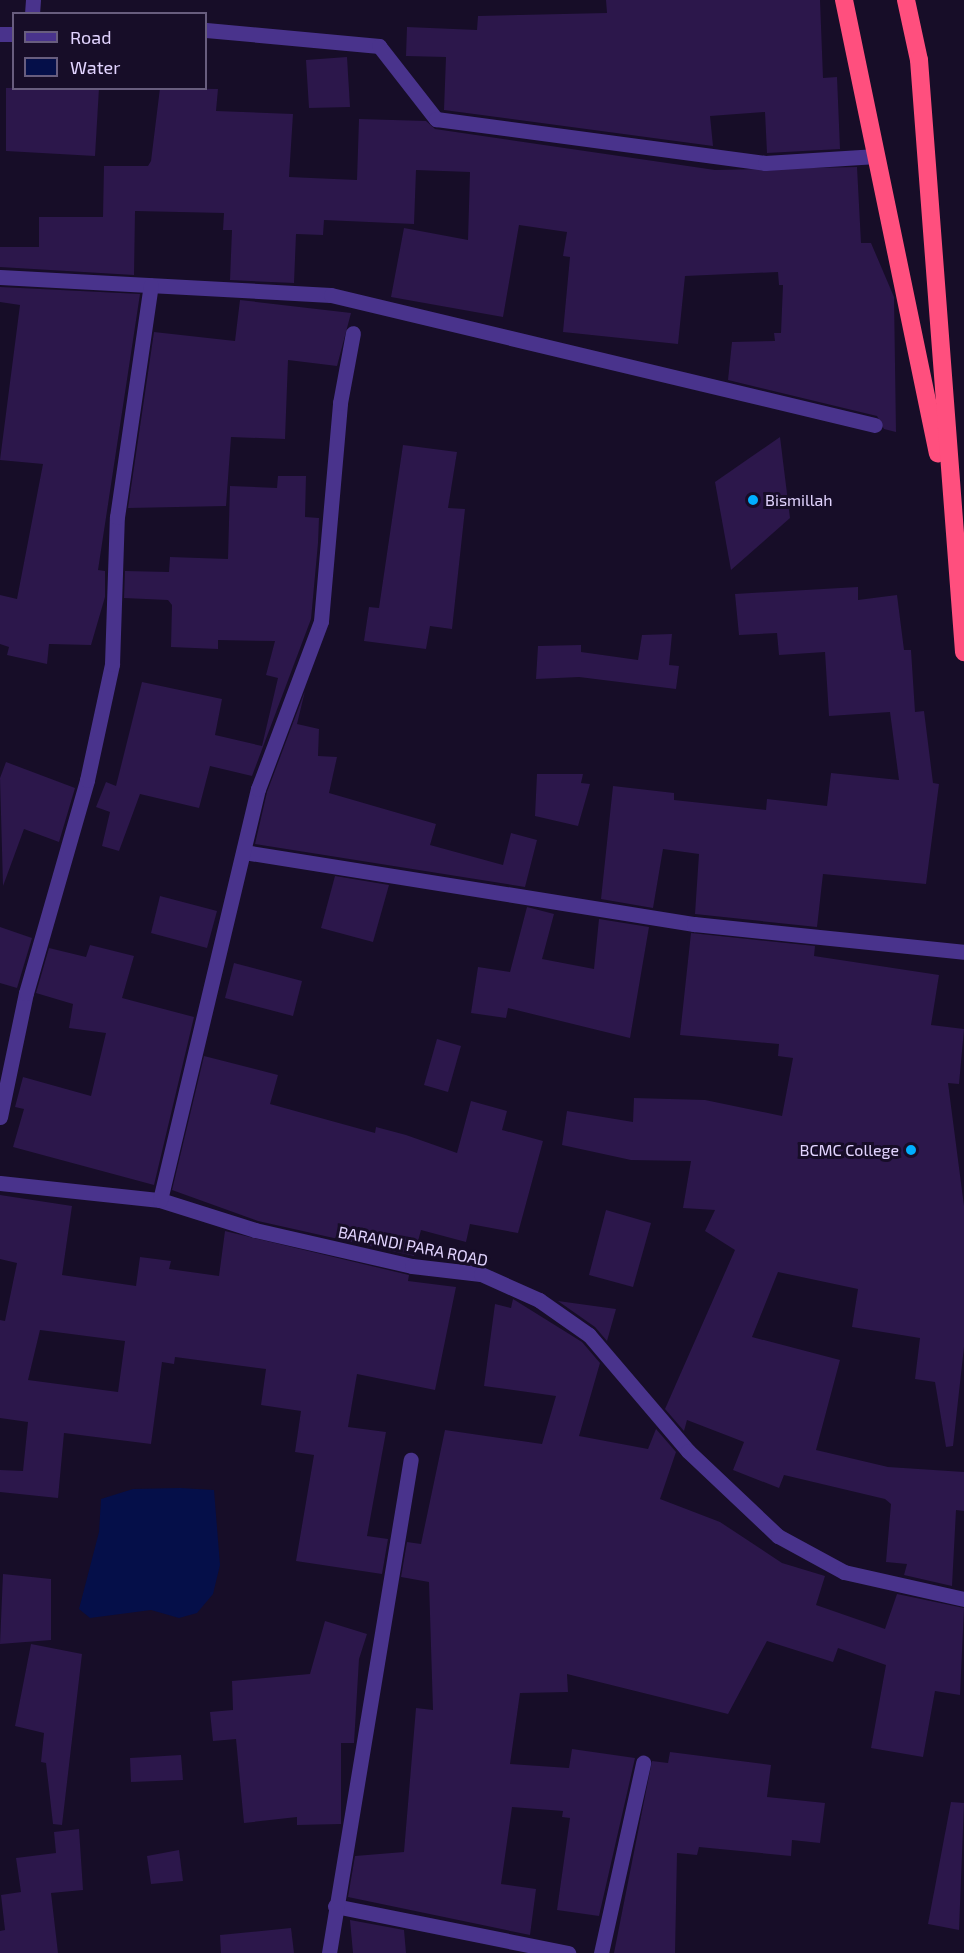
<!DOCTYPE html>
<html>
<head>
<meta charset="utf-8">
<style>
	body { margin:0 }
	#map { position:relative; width:964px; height:1953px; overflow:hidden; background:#170d28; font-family:"Exo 2",sans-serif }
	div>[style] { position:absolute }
	.water>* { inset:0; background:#050f49 }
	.building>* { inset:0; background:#2c174b }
	.minor>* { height:15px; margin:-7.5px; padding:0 7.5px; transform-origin:7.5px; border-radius:7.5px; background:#49338c }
	.highway>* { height:18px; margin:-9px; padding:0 9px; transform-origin:9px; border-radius:9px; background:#ff4f7e }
	.dots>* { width:16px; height:16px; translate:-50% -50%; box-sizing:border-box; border:3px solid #170d28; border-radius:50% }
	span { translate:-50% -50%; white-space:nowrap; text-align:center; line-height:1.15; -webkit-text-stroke:6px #170d28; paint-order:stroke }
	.poi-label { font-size:16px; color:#e2d4ff }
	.left { translate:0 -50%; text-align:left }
	.right { translate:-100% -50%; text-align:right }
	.street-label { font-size:16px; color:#e2d4ff }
	.legend { position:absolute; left:12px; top:12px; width:195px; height:78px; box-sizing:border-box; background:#170d28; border:2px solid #685d7e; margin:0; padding:8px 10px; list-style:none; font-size:18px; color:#e2d4ff }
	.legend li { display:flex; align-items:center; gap:12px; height:30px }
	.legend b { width:30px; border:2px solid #685d7e }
</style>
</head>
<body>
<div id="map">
	<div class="water">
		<i style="clip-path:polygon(180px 1488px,214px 1490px,220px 1565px,213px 1594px,197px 1613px,179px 1618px,151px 1610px,90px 1618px,79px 1609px,99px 1532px,101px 1499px,133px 1489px)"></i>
	</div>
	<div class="building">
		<i style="clip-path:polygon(606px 0,820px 0,823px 78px,837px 77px,840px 149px,767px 153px,765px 112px,710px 116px,713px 146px,444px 110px,446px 57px,406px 56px,407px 27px,477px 30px,478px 16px,607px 13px)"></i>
		<i style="clip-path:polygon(347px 57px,350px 107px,309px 108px,306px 60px)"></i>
		<i style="clip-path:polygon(6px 88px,99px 88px,95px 156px,6px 151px)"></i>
		<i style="clip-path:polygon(160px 88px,218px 89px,216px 111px,293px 114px,289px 177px,357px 180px,359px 119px,426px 121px,435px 129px,715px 170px,857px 167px,861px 243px,871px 243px,894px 297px,896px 432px,884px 429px,877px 416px,728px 380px,732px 342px,775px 341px,774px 333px,781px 333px,783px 285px,779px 285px,778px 272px,685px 276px,678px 344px,563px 332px,570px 257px,563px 256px,567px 232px,519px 225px,503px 317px,391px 297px,404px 228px,468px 240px,470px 172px,416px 170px,414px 224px,324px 220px,323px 235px,296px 234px,294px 283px,230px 280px,232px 230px,223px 230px,224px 213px,135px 211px,134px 275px,0 267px,0 247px,39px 247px,39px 217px,103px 217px,104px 166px,148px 166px,151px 161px)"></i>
		<i style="clip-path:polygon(0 287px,140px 294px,98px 570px,105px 571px,105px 597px,91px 645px,49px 644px,47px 664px,7px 655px,9px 647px,0 644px,0 595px,17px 599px,43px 464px,0 460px,20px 305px,0 302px)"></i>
		<i style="clip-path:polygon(240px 300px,351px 313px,337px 366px,288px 360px,285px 439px,231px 437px,226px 506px,128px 508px,154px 332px,235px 341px)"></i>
		<i style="clip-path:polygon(780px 437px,790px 518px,731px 570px,715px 482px)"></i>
		<i style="clip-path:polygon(403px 445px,457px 452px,448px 508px,465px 509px,452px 629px,430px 626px,426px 649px,364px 641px,369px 607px,379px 608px)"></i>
		<i style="clip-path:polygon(278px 476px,306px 476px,305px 517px,319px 518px,318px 543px,311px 619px,252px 776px,210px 766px,199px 808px,140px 794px,119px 851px,102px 846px,110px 812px,96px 807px,106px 782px,116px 786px,142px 682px,222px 699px,215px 735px,262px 746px,278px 678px,266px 675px,275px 641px,218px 640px,218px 649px,171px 647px,172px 605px,168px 600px,124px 598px,125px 571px,169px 572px,170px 557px,228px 559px,230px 486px,277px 488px)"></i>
		<i style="clip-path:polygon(858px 587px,858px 600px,897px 595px,904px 650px,911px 650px,915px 712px,924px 711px,933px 783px,939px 784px,926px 884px,823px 874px,817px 927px,695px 914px,699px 854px,663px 849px,653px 908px,601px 899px,613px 786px,674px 793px,674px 800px,766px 810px,767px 799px,827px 806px,831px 773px,899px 780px,890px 712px,829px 716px,825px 652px,779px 655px,777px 633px,739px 635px,735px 594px)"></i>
		<i style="clip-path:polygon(672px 634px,669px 665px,679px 666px,676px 689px,579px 677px,536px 679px,538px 646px,581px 645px,581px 652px,638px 660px,642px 635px)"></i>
		<i style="clip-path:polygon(305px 691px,297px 724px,319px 729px,318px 756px,337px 757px,329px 793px,436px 824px,430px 845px,503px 865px,511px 833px,537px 840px,525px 887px,255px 844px,267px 792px)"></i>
		<i style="clip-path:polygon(6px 762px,75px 788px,59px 842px,24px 829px,3px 886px,0 778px)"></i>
		<i style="clip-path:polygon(537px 774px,583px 774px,581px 783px,590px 784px,578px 826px,535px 816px)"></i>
		<i style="clip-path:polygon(335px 876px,389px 885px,373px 942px,321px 928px)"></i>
		<i style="clip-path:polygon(160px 896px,217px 911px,207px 948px,151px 933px)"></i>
		<i style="clip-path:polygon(527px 907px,554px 914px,542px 959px,594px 969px,599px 919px,649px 927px,630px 1038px,508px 1008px,506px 1018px,471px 1013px,478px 967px,510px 972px)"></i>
		<i style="clip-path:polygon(0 927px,32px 938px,17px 988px,0 983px)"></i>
		<i style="clip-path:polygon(691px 933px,815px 946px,814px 956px,939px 975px,931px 1025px,964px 1029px,959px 1084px,948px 1083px,964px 1206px,964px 1347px,953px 1446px,946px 1447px,935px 1382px,915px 1379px,920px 1338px,852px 1327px,858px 1289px,778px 1272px,752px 1337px,840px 1360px,816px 1450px,888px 1467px,964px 1472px,964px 1511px,956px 1510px,952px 1586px,904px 1575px,907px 1564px,886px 1562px,891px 1504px,885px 1499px,784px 1475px,779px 1488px,733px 1470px,744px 1442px,687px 1420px,684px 1431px,665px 1409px,735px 1250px,705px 1231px,715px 1210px,683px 1208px,691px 1161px,631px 1160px,562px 1145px,567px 1111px,633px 1122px,634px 1098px,705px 1100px,782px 1116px,793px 1058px,778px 1056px,779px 1044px,680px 1035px)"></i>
		<i style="clip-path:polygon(90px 945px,134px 956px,122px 998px,194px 1017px,154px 1185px,13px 1147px,24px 1109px,15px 1107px,23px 1077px,91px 1096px,106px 1033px,69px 1028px,73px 1004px,36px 993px,49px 948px,86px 957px)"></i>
		<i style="clip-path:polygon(234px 963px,302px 981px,293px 1016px,225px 998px)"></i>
		<i style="clip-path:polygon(437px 1039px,461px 1046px,448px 1092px,424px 1085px)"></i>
		<i style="clip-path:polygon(204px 1056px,278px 1075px,270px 1104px,375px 1133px,376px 1127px,406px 1135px,457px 1153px,471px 1101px,507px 1111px,502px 1130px,543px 1141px,518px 1233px,470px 1224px,466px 1242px,421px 1230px,414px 1256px,258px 1221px,172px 1190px)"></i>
		<i style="clip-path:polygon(evenodd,0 1195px,72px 1206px,62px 1275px,136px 1286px,140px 1257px,171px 1261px,169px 1269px,219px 1276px,225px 1231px,409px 1275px,408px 1281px,456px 1287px,435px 1390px,357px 1374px,348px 1427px,386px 1432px,367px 1536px,388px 1539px,382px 1574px,296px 1561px,314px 1455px,295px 1452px,301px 1411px,261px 1405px,266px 1369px,175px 1357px,174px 1364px,162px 1362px,151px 1444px,64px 1433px,58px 1498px,0 1492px,0 1470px,23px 1471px,28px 1422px,0 1418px,0 1320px,5px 1321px,17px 1263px,0 1259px,0 1195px,40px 1330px,125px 1341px,118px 1392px,28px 1380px,40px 1330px)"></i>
		<i style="clip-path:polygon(606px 1210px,651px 1223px,633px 1287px,589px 1275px)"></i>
		<i style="clip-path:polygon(513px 1299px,582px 1342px,600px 1363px,579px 1436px,648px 1449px,656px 1429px,676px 1452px,660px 1499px,720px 1522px,782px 1563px,825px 1576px,816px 1605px,885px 1629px,897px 1594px,964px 1608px,960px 1695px,935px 1691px,923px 1757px,871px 1748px,886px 1665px,838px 1648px,833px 1662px,767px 1641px,728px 1714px,567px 1674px,568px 1692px,520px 1693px,510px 1764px,569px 1768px,572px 1749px,635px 1758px,599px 1916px,557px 1910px,570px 1818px,562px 1817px,563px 1811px,512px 1807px,501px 1884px,536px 1889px,530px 1935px,348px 1897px,355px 1856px,404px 1852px,416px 1708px,433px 1710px,429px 1582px,401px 1577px,407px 1542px,421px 1544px,445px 1430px,542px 1444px,556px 1396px,484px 1386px,495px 1304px,511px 1308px)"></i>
		<i style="clip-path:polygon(558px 1301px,616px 1309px,607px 1341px,595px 1327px)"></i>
		<i style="clip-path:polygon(3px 1574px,51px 1579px,51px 1640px,0 1644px)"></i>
		<i style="clip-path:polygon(325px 1621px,367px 1634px,359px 1659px,354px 1743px,341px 1743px,341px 1824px,297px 1825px,297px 1817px,244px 1823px,236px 1739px,213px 1741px,210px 1712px,233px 1710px,232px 1681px,310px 1674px)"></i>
		<i style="clip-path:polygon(31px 1644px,82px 1654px,62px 1825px,53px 1824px,46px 1763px,41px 1762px,44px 1733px,15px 1726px)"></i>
		<i style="clip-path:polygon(670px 1752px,771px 1765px,767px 1797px,825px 1803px,820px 1843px,792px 1840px,791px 1856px,699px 1847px,697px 1855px,677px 1853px,675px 1953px,614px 1953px,652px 1761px,668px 1763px)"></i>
		<i style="clip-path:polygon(181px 1755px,183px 1780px,131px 1782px,130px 1758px)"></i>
		<i style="clip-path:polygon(951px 1802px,964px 1803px,959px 1930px,928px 1924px)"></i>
		<i style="clip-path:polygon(79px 1829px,83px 1890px,51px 1893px,58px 1953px,0 1953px,0 1931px,5px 1930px,1px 1895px,21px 1892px,16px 1858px,56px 1853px,54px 1832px)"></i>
		<i style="clip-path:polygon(179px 1850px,183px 1881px,151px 1884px,147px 1856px)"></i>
		<i style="clip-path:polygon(350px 1920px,404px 1930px,406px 1953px,353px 1953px)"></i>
		<i style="clip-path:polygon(291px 1928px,294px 1953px,221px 1953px,220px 1935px)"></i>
	</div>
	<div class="minor">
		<i style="left:32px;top:14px;width:14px;rotate:-86deg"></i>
		<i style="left:206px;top:30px;width:174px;rotate:5.3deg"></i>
		<i style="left:379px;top:46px;width:93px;rotate:52deg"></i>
		<i style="left:436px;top:119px;width:332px;rotate:7.6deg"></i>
		<i style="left:765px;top:163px;width:112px;rotate:-3.6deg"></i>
		<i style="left:0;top:34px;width:14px"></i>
		<i style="left:0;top:277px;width:331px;rotate:3.1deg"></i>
		<i style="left:331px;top:295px;width:559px;rotate:13.44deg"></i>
		<i style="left:244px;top:852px;width:456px;rotate:9.1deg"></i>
		<i style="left:694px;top:924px;width:271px;rotate:5.9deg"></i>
		<i style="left:0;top:1117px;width:127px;rotate:-78.2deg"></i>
		<i style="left:26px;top:993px;width:222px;rotate:-74deg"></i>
		<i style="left:87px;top:780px;width:119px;rotate:-77.8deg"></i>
		<i style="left:112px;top:664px;width:147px;rotate:-88.1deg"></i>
		<i style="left:117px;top:517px;width:234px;rotate:-81.7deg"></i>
		<i style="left:0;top:1183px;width:161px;rotate:6.1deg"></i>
		<i style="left:160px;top:1200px;width:100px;rotate:17.5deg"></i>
		<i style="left:255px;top:1230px;width:161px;rotate:12.9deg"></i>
		<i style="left:412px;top:1266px;width:69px;rotate:6.6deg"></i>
		<i style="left:481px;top:1274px;width:64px;rotate:24.1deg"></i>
		<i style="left:539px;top:1300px;width:61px;rotate:35deg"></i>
		<i style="left:589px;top:1335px;width:153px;rotate:49.5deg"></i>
		<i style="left:688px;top:1451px;width:124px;rotate:43.4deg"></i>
		<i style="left:778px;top:1536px;width:75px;rotate:28.6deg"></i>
		<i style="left:844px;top:1572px;width:123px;rotate:12.7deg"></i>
		<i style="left:160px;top:1200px;width:423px;rotate:-76.6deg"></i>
		<i style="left:258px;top:789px;width:179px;rotate:-69.4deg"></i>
		<i style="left:321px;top:621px;width:219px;rotate:-85deg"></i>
		<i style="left:340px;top:403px;width:71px;rotate:-79.5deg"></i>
		<i style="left:335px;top:1906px;width:238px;rotate:11.4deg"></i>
		<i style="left:329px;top:1953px;width:500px;rotate:-80.6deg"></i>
		<i style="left:601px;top:1953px;width:195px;rotate:-77.5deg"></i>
	</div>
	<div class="highway">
		<i style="left:844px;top:0;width:463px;rotate:78.3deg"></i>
		<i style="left:906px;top:0;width:61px;rotate:77.8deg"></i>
		<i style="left:919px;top:60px;width:594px;rotate:85.65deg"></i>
	</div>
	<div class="dots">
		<i style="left:753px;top:500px;background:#00afff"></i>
		<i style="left:911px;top:1150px;background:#00afff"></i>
	</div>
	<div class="poi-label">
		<span class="left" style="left:765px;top:500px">Bismillah</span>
		<span class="right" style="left:899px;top:1150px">BCMC College</span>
	</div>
	<div class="street-label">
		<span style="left:413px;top:1246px;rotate:11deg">BARANDI PARA ROAD</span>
	</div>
	<ul class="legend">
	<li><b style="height:8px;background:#49338c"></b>Road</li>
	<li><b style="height:16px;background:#050f49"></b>Water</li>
	</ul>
</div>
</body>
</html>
